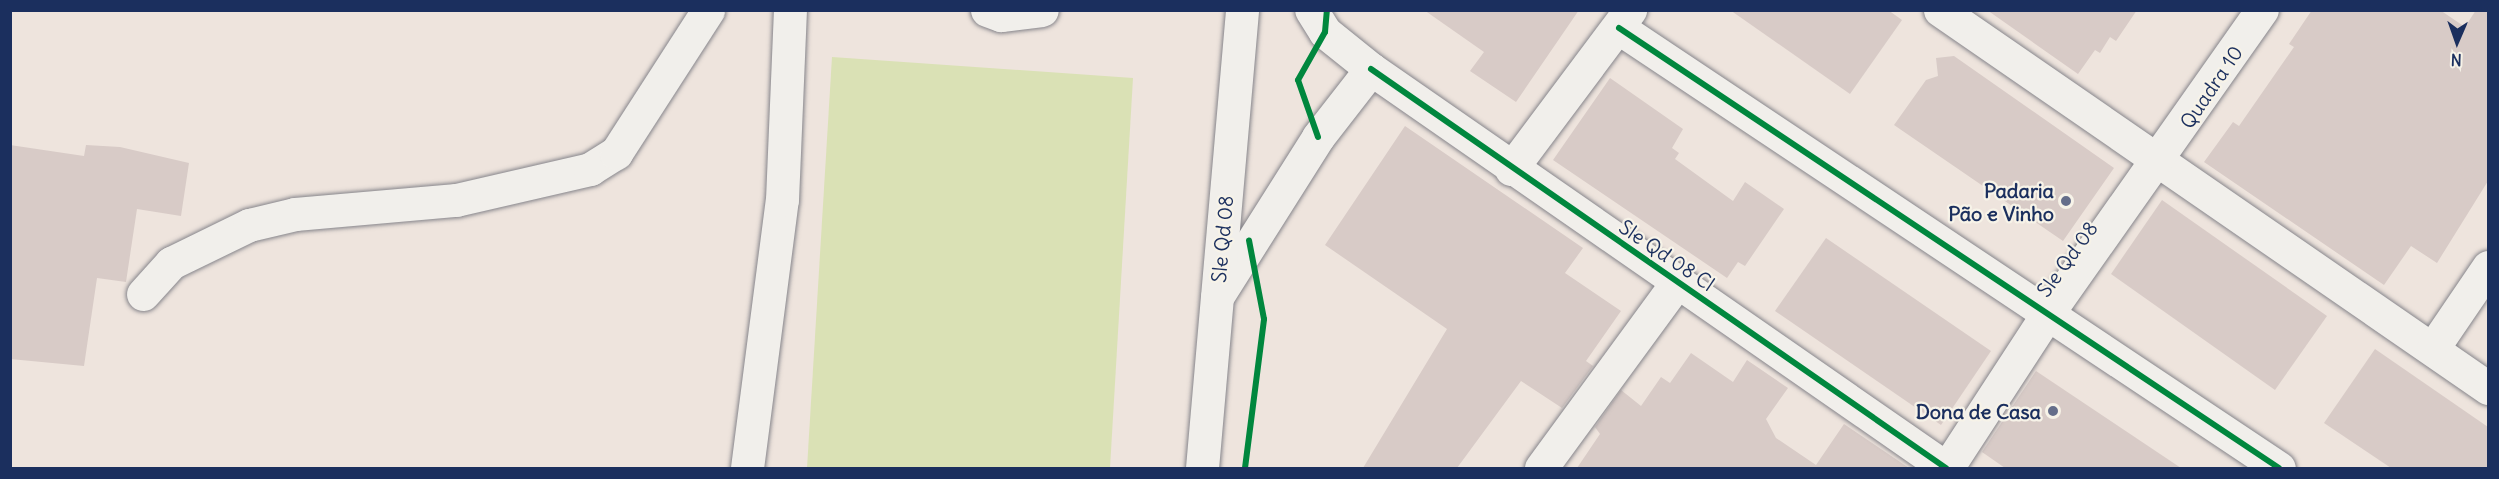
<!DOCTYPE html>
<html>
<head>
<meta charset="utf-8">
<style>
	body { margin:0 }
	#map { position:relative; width:2499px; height:479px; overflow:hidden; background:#eee4dd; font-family:Delius,sans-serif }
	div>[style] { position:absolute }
	.green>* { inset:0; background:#dae1b5 }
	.building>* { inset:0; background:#d8cbc7 }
	.roads { filter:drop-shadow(0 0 2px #86858b) drop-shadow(0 0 2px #86858b) }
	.minor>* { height:33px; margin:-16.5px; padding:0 16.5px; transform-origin:16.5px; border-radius:16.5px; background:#f1efeb }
	.tertiary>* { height:33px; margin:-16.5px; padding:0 16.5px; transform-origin:16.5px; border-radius:16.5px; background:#f1efeb }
	.cycleway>* { height:6px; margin:-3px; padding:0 3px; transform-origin:3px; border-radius:3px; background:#00873e }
	.dots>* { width:16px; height:16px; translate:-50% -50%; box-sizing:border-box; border:3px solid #f7f3e8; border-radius:50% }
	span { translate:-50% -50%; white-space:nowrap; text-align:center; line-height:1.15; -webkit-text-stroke:4.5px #f7f3e8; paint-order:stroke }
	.street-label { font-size:20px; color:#1b2f5e }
	.poi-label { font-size:20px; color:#1b2f5e; font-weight:700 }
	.right { translate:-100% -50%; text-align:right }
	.frame { position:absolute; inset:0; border:12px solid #1b2f5e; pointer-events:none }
	.north { position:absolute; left:2427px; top:12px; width:60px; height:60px; -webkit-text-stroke:4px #f7f3e8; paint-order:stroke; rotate:182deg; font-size:16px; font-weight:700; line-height:24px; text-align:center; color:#1b2f5e }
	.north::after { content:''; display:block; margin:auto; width:21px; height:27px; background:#1b2f5e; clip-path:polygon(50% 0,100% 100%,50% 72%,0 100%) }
</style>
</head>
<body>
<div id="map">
	<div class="green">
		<i style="clip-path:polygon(832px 57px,1133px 78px,1110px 468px,807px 468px)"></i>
	</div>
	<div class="building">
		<i style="clip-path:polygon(1424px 10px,1579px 10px,1516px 102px,1470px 71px,1484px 52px)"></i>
		<i style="clip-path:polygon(1730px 10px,1888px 10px,1902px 20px,1850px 94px)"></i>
		<i style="clip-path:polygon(1987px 10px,2137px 10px,2116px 41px,2110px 37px,2100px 53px,2095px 50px,2078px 74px)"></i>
		<i style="clip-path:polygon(2312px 10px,2440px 10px,2465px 27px,2476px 10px,2488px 10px,2488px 181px,2437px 263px,2411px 246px,2384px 285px,2204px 162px,2233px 122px,2239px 126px,2294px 47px,2289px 44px)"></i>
		<i style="clip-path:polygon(1954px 56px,2114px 168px,2063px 241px,1894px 125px,1926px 80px,1938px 76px,1936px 58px)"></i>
		<i style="clip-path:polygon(1610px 78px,1683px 129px,1672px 148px,1679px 153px,1675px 159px,1733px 201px,1745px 182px,1784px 209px,1745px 266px,1738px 262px,1727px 278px,1553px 160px)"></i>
		<i style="clip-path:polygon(1405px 126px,1583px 248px,1565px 273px,1621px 311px,1586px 361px,1593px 366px,1562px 408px,1521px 381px,1457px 468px,1363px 468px,1447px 329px,1325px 245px)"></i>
		<i style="clip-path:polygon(10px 145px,84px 156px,86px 145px,120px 147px,189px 163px,181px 216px,137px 209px,126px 282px,97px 278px,84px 366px,10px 359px)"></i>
		<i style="clip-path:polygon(2162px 200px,2327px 316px,2275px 390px,2111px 274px)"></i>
		<i style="clip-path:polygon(1826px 238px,1991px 351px,1941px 425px,1775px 311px)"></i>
		<i style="clip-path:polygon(2375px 349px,2488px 427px,2488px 468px,2391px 468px,2324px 423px)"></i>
		<i style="clip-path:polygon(1691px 353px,1733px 382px,1747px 360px,1788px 388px,1766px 419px,1776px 438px,1816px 465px,1844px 424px,1909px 468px,1577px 468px,1600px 434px,1595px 427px,1621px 390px,1641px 406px,1661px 377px,1670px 383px)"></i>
		<i style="clip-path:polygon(2036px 371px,2181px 468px,2005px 468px,1982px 452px)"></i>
	</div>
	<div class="roads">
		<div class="minor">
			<i style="left:987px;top:10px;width:15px;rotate:20deg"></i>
			<i style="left:1001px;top:15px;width:41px;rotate:-7deg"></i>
			<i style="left:1940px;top:10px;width:666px;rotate:34.6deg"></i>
			<i style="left:1619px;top:28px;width:793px;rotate:33.69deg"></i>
			<i style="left:1371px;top:69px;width:700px;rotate:34.76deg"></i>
			<i style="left:1511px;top:169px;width:199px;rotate:-53.2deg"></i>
			<i style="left:143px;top:294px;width:42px;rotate:-47.9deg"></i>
			<i style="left:171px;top:263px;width:87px;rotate:-26deg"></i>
			<i style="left:249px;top:225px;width:47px;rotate:-13.4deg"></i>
			<i style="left:295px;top:214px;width:162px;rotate:-5deg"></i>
			<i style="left:456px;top:200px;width:138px;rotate:-13deg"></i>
			<i style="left:590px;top:169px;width:31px;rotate:-32deg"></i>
			<i style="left:616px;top:153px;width:170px;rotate:-57.2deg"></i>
			<i style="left:1217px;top:297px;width:189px;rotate:-57.7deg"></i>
			<i style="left:1318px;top:137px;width:86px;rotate:-52.1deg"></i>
			<i style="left:1371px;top:69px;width:59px;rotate:-141.2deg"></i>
			<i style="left:1325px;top:32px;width:26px;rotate:-122deg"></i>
			<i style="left:2433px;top:348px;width:98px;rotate:-55.8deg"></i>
			<i style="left:747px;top:468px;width:270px;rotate:-82.6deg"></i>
			<i style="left:782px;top:200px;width:190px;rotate:-87.6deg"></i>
			<i style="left:1541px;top:468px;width:230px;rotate:-53.8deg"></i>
			<i style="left:1947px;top:468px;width:185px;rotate:-56.9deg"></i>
			<i style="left:2048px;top:313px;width:371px;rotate:-54.8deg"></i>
		</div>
		<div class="tertiary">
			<i style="left:1202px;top:468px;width:460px;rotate:-85deg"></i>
		</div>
	</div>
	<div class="cycleway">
		<i style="left:1619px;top:28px;width:793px;rotate:33.69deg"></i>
		<i style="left:1371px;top:69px;width:700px;rotate:34.76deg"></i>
		<i style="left:1318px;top:137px;width:60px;rotate:-109.3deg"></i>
		<i style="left:1298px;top:80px;width:55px;rotate:-60.6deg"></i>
		<i style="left:1325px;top:32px;width:22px;rotate:-85deg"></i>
		<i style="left:1245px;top:468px;width:150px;rotate:-82.7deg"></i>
		<i style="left:1264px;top:319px;width:80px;rotate:-100.8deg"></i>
	</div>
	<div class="dots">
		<i style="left:2066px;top:201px;background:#656e8a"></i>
		<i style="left:2053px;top:411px;background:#656e8a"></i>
	</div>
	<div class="street-label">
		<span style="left:2211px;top:87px;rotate:-56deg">Quadra 10</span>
		<span style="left:1222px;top:239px;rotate:-85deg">Sle Qd 08</span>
		<span style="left:1667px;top:255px;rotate:34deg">Sle Qd 08 Cl</span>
		<span style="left:2067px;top:259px;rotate:-54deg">Sle Qd 08</span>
	</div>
	<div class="poi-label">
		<span class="right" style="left:2054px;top:202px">Padaria<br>Pão e Vinho</span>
		<span class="right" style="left:2041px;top:411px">Dona de Casa</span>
	</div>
	<div class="frame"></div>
	<div class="north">N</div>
</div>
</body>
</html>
